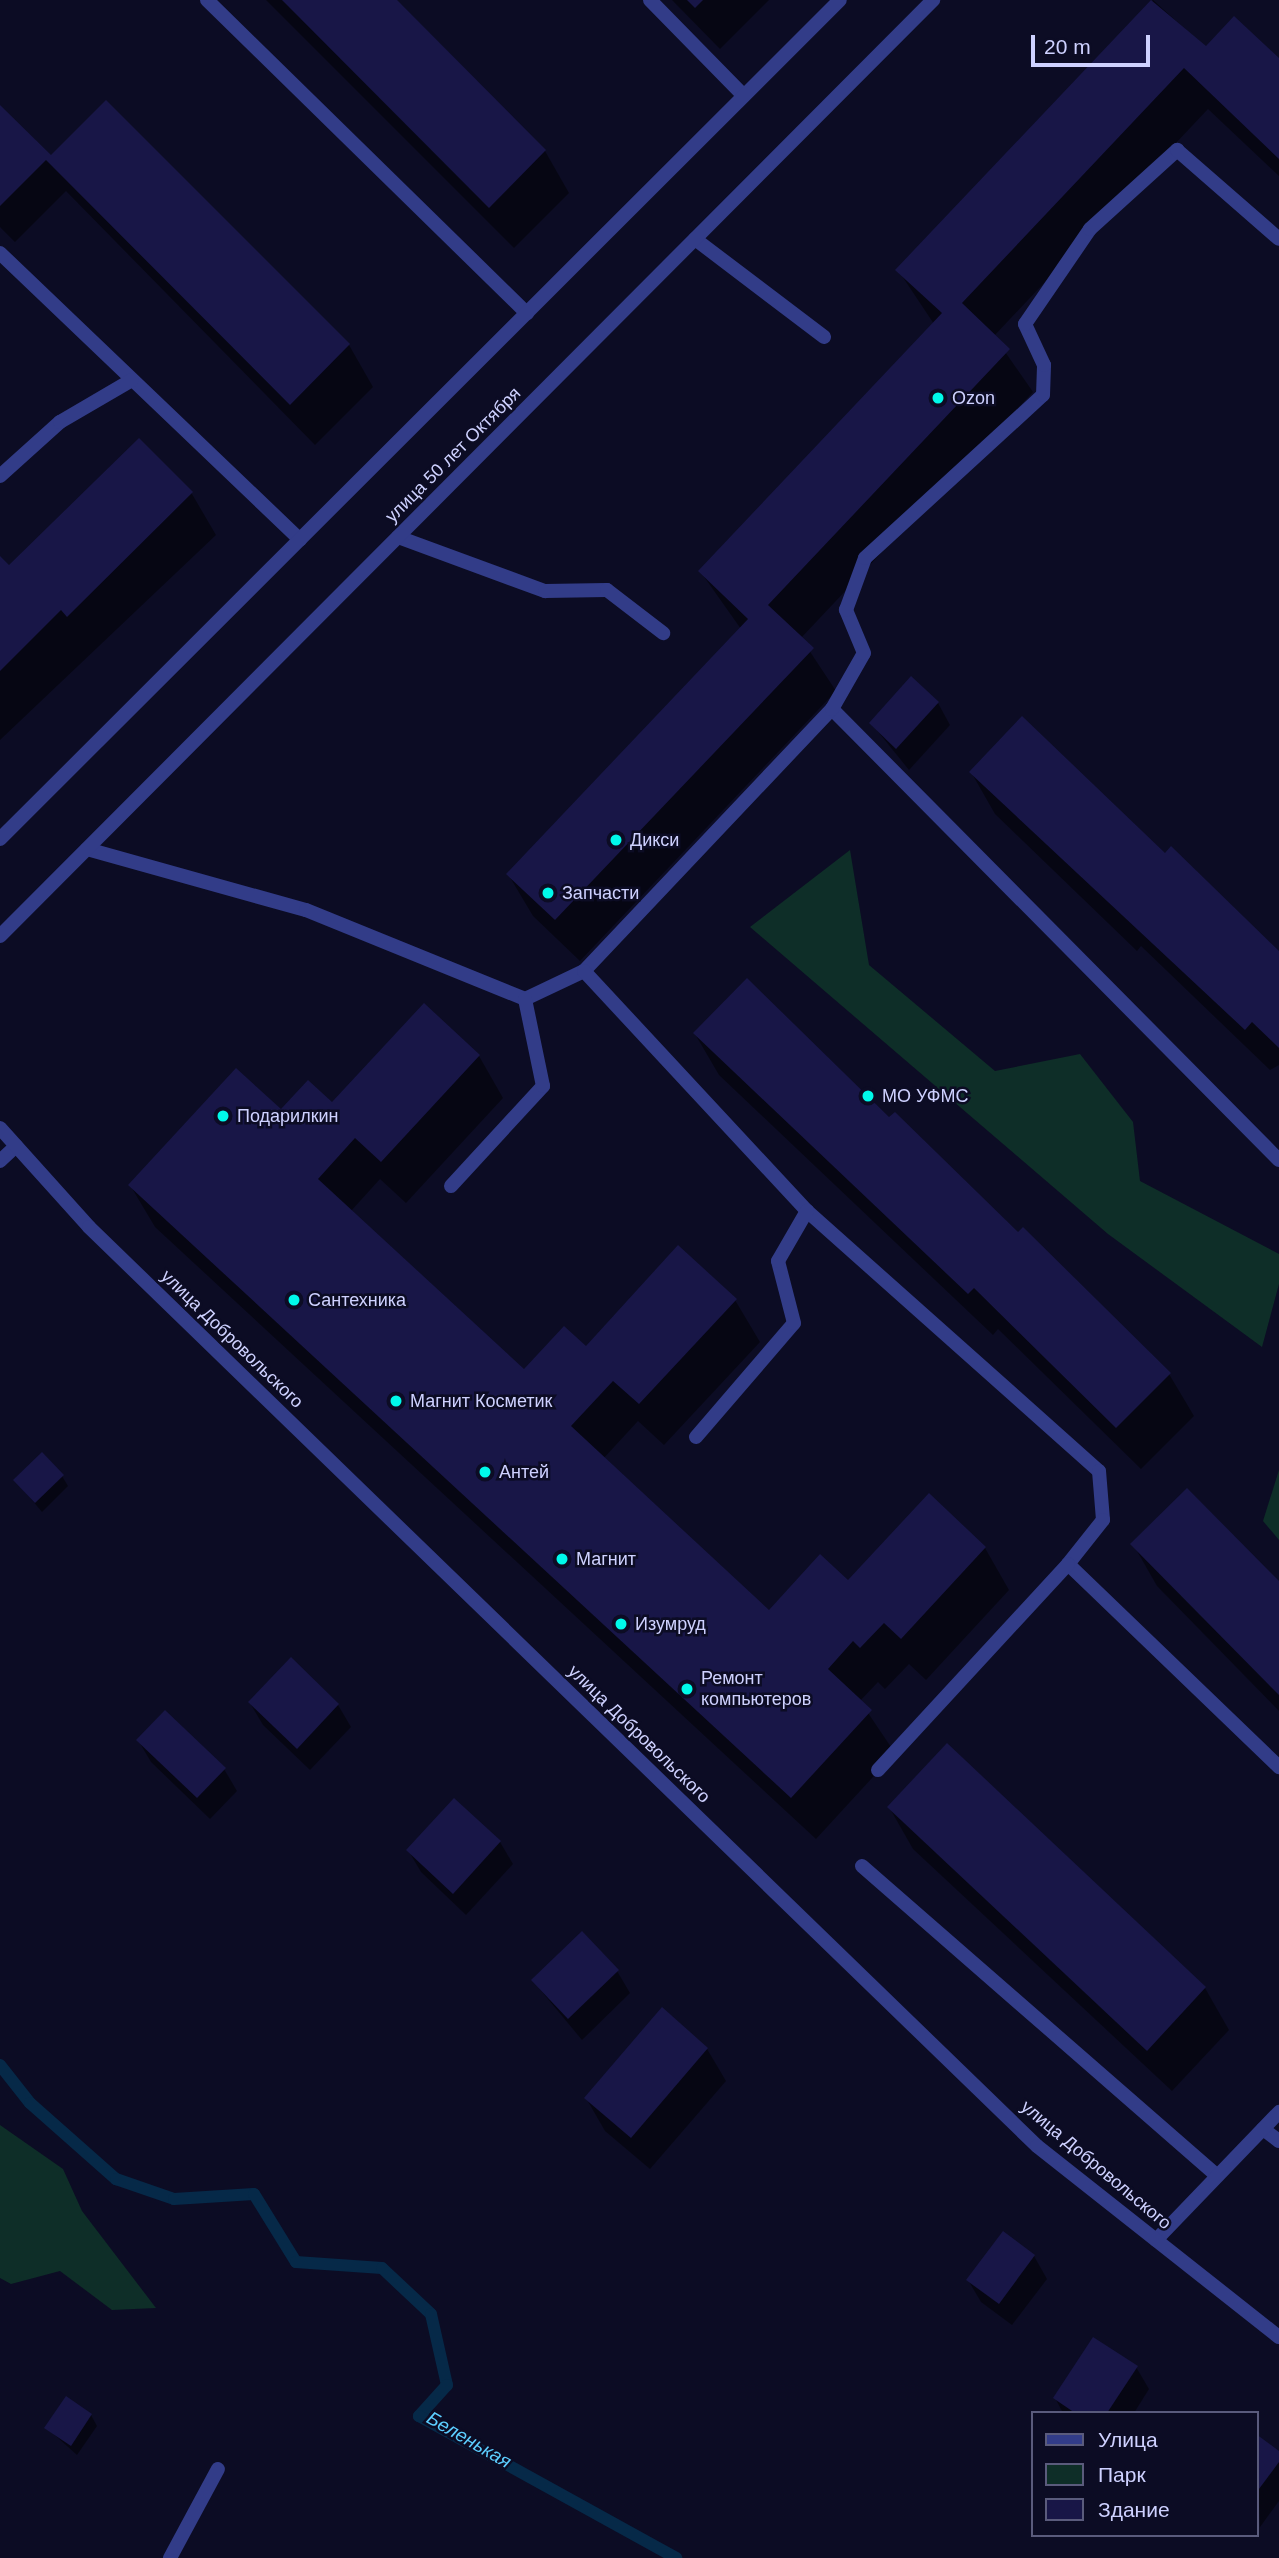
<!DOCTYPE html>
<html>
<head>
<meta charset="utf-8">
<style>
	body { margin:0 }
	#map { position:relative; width:1279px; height:2558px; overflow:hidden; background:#0c0c24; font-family:Arial,sans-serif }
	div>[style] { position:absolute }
	.green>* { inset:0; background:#0e2e28 }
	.shadow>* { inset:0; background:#0007 }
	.stream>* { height:12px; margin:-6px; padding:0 6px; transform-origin:6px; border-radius:6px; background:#062948 }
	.building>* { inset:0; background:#181647 }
	.service>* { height:14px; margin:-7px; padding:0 7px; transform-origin:7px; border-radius:7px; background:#323c88 }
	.minor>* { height:14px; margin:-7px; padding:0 7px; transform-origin:7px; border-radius:7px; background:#323c88 }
	.tertiary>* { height:14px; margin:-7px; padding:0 7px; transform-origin:7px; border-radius:7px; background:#323c88 }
	.dots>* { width:19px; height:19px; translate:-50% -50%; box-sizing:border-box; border:4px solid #0c0c24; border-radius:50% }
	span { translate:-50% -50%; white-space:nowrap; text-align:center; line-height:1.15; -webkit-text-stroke:5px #0c0c24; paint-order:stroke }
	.poi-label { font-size:18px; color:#ced1ff }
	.left { translate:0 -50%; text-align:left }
	.street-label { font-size:18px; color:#ced1ff }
	.water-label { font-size:19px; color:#5cceff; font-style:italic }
	.legend { position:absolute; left:1031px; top:2411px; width:228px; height:126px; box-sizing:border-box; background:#0c0c24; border:2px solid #5a5b7c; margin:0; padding:9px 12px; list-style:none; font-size:21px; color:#ced1ff }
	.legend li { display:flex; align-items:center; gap:14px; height:35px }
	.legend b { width:35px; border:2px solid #5a5b7c }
	.scale { position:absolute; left:1031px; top:35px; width:119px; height:32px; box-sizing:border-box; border:4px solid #ced1ff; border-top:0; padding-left:9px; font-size:21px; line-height:24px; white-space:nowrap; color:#ced1ff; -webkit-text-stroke:5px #0c0c24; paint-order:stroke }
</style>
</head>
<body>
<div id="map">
	<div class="green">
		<i style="clip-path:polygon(850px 850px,869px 965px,995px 1071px,1080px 1054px,1133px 1122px,1140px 1181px,1279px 1254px,1279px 1284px,1262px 1347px,1108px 1234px,750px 927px)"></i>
		<i style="clip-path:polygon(1279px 1470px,1279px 1540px,1263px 1521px)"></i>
		<i style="clip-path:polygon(0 2125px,63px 2169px,82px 2211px,156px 2308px,112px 2310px,60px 2271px,11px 2284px,0 2278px)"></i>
	</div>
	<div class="shadow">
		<i style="clip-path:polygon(266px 0,395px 0,545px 151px,569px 193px,514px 248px)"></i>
		<i style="clip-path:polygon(672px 0,769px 0,720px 49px)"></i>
		<i style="clip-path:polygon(1153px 0,1206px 48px,1279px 61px,1279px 176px,1208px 109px,994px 336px,1033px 392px,801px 638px,836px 691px,580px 961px,533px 916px,508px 874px,741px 629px,700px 571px,934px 324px,898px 270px)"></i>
		<i style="clip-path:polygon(106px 103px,349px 345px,373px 387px,315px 445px,66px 191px,15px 242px,0 227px,0 107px,50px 158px)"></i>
		<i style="clip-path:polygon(139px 440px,192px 494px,216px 535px,0 740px,0 558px,9px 568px)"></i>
		<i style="clip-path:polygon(938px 703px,950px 725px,909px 770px,871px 723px)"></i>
		<i style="clip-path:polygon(971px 772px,1279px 954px,1279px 1065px,1270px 1070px,1141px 946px,1137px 951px,995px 814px)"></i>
		<i style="clip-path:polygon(695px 1034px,889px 1120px,1169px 1374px,1194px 1416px,1141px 1469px,998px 1329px,993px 1335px,719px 1075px)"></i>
		<i style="clip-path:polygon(479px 1056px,503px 1098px,406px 1203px,380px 1179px,351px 1211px,524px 1372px,735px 1300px,760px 1342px,664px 1445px,638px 1421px,603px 1459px,769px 1612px,848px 1583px,985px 1548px,1009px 1590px,926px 1680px,909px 1664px,885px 1689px,878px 1682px,860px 1701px,895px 1753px,816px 1839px,155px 1227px,130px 1185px,281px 1112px,332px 1105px)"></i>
		<i style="clip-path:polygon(62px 1476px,68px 1486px,42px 1512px,15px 1480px)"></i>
		<i style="clip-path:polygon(1133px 1544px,1279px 1584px,1279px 1711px,1157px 1586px)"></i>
		<i style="clip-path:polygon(250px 1703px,338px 1705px,351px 1727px,310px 1770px,263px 1725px)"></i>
		<i style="clip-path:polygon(138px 1740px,224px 1769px,237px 1791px,210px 1819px,151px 1762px)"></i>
		<i style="clip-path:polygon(889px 1807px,1205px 1988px,1229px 2030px,1172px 2091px,913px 1849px)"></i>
		<i style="clip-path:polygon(500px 1842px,513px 1864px,466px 1915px,421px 1872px,408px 1850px)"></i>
		<i style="clip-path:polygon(617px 1971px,630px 1993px,582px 2040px,533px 1981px)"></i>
		<i style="clip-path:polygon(707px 2049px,726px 2081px,650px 2169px,605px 2131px,586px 2098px)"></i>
		<i style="clip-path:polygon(1003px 2233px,1034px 2256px,1047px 2279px,1012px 2325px,981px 2302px,968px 2280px)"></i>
		<i style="clip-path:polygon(1136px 2367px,1149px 2389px,1134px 2413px,1063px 2413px,1055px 2398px)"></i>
		<i style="clip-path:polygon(91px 2415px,97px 2426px,77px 2455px,47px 2428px)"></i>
		<i style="clip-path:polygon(1256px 2436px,1279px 2453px,1279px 2501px,1260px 2527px)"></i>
	</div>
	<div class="stream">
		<i style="left:0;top:2065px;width:48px;rotate:51.7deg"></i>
		<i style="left:30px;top:2103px;width:115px;rotate:41.5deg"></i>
		<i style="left:116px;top:2179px;width:61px;rotate:19deg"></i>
		<i style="left:174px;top:2199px;width:80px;rotate:-3.6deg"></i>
		<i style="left:254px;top:2194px;width:80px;rotate:58.3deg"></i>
		<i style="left:296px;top:2262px;width:86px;rotate:4deg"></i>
		<i style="left:382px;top:2268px;width:67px;rotate:43.2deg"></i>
		<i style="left:431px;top:2314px;width:73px;rotate:77.3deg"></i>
		<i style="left:447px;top:2385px;width:42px;rotate:132.1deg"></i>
		<i style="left:419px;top:2416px;width:294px;rotate:28.9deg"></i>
	</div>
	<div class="building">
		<i style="clip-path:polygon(282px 0,397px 0,546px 150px,489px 208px)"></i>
		<i style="clip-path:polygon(687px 0,703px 0,695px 8px)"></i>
		<i style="clip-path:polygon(1151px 0,1206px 46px,1234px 16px,1279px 58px,1279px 159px,1184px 68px,962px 303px,1010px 349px,768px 605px,814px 648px,555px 920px,506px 874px,748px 619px,698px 571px,942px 313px,895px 270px)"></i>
		<i style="clip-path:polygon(106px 100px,350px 344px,290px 405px,46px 160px,0 206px,0 105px,51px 155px)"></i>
		<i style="clip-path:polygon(139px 438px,193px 492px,67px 617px,61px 610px,0 671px,0 556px,9px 565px)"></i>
		<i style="clip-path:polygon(911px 676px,939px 702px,896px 749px,869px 723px)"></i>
		<i style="clip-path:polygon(1022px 716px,1165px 853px,1171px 846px,1279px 951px,1279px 1048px,1252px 1022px,1245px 1030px,969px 772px)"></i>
		<i style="clip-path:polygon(747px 978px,889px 1117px,895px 1112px,1018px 1232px,1023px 1227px,1171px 1373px,1116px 1428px,974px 1288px,968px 1294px,693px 1033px)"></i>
		<i style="clip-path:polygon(424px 1003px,480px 1055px,381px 1162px,355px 1138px,318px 1179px,524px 1369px,564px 1326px,586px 1346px,678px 1245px,737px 1299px,639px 1404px,613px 1381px,571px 1426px,769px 1610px,820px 1554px,848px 1580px,929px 1493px,986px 1547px,901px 1639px,884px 1623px,860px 1648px,853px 1641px,828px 1669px,872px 1710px,791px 1798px,128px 1185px,236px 1068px,281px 1109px,308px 1080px,332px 1102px)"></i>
		<i style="clip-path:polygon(42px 1452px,64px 1475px,35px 1503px,13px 1480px)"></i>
		<i style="clip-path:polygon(1187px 1488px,1279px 1581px,1279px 1695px,1130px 1544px)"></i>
		<i style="clip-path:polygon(291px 1657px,339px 1704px,297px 1749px,248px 1702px)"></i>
		<i style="clip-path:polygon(165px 1710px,226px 1768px,197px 1798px,136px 1740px)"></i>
		<i style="clip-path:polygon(947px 1743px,1206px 1987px,1147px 2051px,887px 1807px)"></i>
		<i style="clip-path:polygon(454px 1798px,501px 1841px,453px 1894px,406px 1850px)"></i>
		<i style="clip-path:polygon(582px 1931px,619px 1970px,568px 2019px,531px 1980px)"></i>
		<i style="clip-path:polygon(662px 2007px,708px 2048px,631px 2138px,584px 2098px)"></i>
		<i style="clip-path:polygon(1003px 2231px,1035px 2255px,999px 2304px,966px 2280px)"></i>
		<i style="clip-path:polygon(1093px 2337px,1138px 2366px,1107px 2413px,1075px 2413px,1053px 2398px)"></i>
		<i style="clip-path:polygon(66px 2396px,92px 2414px,71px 2446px,44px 2428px)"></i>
		<i style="clip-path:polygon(1256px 2434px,1279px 2451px,1279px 2462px,1256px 2493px)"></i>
	</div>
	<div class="service">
		<i style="left:207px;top:0;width:448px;rotate:44.4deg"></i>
		<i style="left:650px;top:0;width:134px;rotate:45.6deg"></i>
		<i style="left:695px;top:239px;width:162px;rotate:37.2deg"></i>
		<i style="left:0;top:253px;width:415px;rotate:43.7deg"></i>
		<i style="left:0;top:476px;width:81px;rotate:-42deg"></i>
		<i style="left:60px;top:422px;width:83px;rotate:-30.3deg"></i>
		<i style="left:398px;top:537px;width:157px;rotate:20.2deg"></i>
		<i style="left:545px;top:591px;width:62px;rotate:-0.9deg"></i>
		<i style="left:607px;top:590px;width:71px;rotate:37.5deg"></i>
		<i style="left:832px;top:709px;width:635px;rotate:45.26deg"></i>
		<i style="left:87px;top:849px;width:227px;rotate:15.6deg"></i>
		<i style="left:306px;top:910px;width:236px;rotate:22.1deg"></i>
		<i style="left:525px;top:999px;width:65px;rotate:-25.4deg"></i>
		<i style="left:584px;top:971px;width:361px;rotate:-46.6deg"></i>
		<i style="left:832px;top:709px;width:64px;rotate:-60.3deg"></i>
		<i style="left:864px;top:653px;width:47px;rotate:-112.7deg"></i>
		<i style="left:846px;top:610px;width:55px;rotate:-69.9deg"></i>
		<i style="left:865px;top:558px;width:241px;rotate:-42.5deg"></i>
		<i style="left:1043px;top:395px;width:30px;rotate:-88deg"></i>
		<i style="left:1044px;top:365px;width:45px;rotate:-114.9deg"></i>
		<i style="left:1025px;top:324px;width:115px;rotate:-55.6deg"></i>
		<i style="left:1090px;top:229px;width:118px;rotate:-42.2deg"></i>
		<i style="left:1177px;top:150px;width:135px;rotate:41.1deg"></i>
		<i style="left:584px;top:971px;width:328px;rotate:47.1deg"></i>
		<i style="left:807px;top:1211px;width:391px;rotate:41.7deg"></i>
		<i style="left:1099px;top:1471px;width:49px;rotate:85.3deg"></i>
		<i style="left:1103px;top:1520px;width:56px;rotate:128.5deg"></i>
		<i style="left:1068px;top:1564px;width:293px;rotate:43.9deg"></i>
		<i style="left:0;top:1161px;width:22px;rotate:-43deg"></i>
		<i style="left:451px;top:1186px;width:136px;rotate:-47.4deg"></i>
		<i style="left:543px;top:1086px;width:89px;rotate:-101.7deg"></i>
		<i style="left:696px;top:1437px;width:150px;rotate:-49.3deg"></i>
		<i style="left:794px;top:1323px;width:64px;rotate:-104.5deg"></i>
		<i style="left:778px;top:1261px;width:58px;rotate:-59.9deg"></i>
		<i style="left:878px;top:1770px;width:280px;rotate:-47.3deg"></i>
		<i style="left:862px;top:1866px;width:471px;rotate:41.1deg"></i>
		<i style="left:1263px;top:2129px;width:20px;rotate:37deg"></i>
		<i style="left:1156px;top:2240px;width:178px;rotate:-46.1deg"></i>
		<i style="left:170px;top:2558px;width:101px;rotate:-61.7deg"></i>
	</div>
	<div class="minor">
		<i style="left:0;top:839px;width:1187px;rotate:-44.97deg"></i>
		<i style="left:0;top:936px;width:1322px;rotate:-45.09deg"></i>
	</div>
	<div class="tertiary">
		<i style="left:0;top:1128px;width:133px;rotate:48deg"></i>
		<i style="left:89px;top:1227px;width:1320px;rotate:44.11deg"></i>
		<i style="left:1037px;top:2146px;width:308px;rotate:38.3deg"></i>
	</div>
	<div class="dots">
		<i style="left:938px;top:398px;background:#00f9ea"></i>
		<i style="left:616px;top:840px;background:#00f9ea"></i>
		<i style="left:548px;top:893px;background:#00f9ea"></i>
		<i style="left:868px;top:1096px;background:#00f9ea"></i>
		<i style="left:223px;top:1116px;background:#00f9ea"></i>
		<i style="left:294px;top:1300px;background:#00f9ea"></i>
		<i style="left:396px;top:1401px;background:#00f9ea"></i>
		<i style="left:485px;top:1472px;background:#00f9ea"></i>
		<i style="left:562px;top:1559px;background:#00f9ea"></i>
		<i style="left:621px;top:1624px;background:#00f9ea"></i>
		<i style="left:687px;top:1689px;background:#00f9ea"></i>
	</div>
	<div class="poi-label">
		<span class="left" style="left:952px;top:398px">Ozon</span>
		<span class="left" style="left:630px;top:840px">Дикси</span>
		<span class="left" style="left:562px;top:893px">Запчасти</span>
		<span class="left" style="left:882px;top:1096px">МО УФМС</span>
		<span class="left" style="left:237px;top:1116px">Подарилкин</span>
		<span class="left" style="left:308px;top:1300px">Сантехника</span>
		<span class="left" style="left:410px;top:1401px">Магнит Косметик</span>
		<span class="left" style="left:499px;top:1472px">Антей</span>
		<span class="left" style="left:576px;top:1559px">Магнит</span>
		<span class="left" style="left:635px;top:1624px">Изумруд</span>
		<span class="left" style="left:701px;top:1689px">Ремонт<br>компьютеров</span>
	</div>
	<div class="street-label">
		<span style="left:453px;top:455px;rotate:-45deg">улица 50 лет Октября</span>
		<span style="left:232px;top:1339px;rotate:44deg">улица Добровольского</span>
		<span style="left:639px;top:1734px;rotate:44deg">улица Добровольского</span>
		<span style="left:1096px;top:2165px;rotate:40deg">улица Добровольского</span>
	</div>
	<div class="water-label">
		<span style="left:469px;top:2440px;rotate:30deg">Беленькая</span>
	</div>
	<ul class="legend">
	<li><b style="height:9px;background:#323c88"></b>Улица</li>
	<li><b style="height:19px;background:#0e2e28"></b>Парк</li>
	<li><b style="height:19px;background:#181647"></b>Здание</li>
	</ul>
	<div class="scale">20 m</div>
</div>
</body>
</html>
